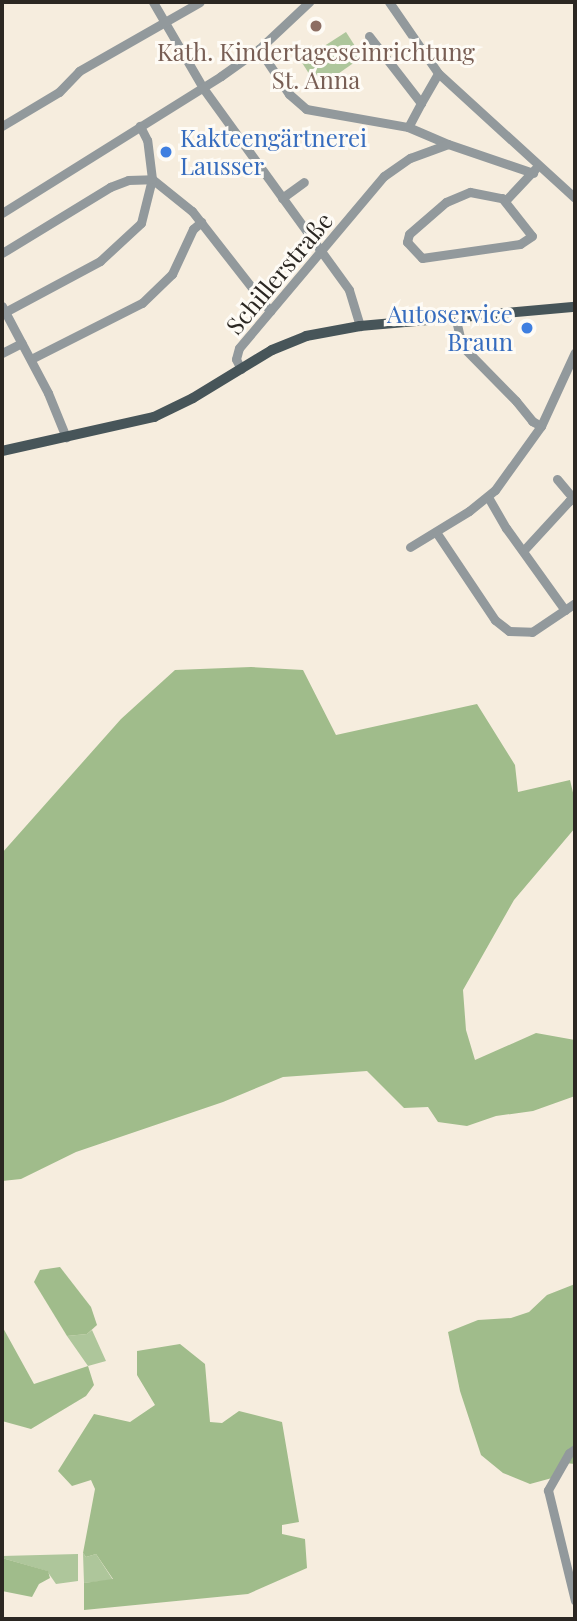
<!DOCTYPE html>
<html>
<head>
<meta charset="utf-8">
<style>
	body { margin:0 }
	#map { position:relative; width:577px; height:1621px; overflow:hidden; background:#f6edde; font-family:"Playfair Display",serif }
	div>[style] { position:absolute }
	.green>* { inset:0; background:#aec69b }
	.forest>* { inset:0; background:#a0bc8b }
	.minor>* { height:9px; margin:-4.5px; padding:0 4.5px; transform-origin:4.5px; border-radius:4.5px; background:#92999c }
	.major>* { height:10px; margin:-5px; padding:0 5px; transform-origin:5px; border-radius:5px; background:#475559 }
	.dots>* { width:19px; height:19px; translate:-50% -50%; box-sizing:border-box; border:4px solid #fefbf5; border-radius:50% }
	span { translate:-50% -50%; white-space:nowrap; text-align:center; line-height:1.15; -webkit-text-stroke:6px #fefbf5; paint-order:stroke }
	.education-label { font-size:24px; color:#785e54 }
	.shop-label { font-size:24px; color:#366cbe }
	.left { translate:0 -50%; text-align:left }
	.right { translate:-100% -50%; text-align:right }
	.street-label { font-size:24px; color:#2b2722 }
	.frame { position:absolute; inset:0; border:4px solid #2b2722; pointer-events:none }
</style>
</head>
<body>
<div id="map">
	<div class="green">
		<i style="clip-path:polygon(346px 32px,362px 57px,318px 88px,301px 61px)"></i>
		<i style="clip-path:polygon(92px 1330px,106px 1361px,88px 1366px,67px 1336px,87px 1334px)"></i>
		<i style="clip-path:polygon(83px 1553px,86px 1557px,96px 1554px,113px 1580px,84px 1583px)"></i>
		<i style="clip-path:polygon(78px 1554px,78px 1581px,56px 1584px,47px 1571px,2px 1558px,2px 1556px)"></i>
	</div>
	<div class="forest">
		<i style="clip-path:polygon(251px 667px,303px 670px,336px 735px,477px 704px,515px 765px,518px 792px,570px 780px,575px 801px,575px 828px,514px 900px,463px 990px,466px 1030px,475px 1060px,536px 1033px,575px 1040px,575px 1096px,533px 1111px,496px 1116px,467px 1126px,438px 1122px,428px 1107px,404px 1108px,367px 1071px,283px 1077px,223px 1102px,76px 1152px,21px 1179px,2px 1181px,2px 853px,121px 719px,175px 670px)"></i>
		<i style="clip-path:polygon(60px 1267px,91px 1307px,97px 1325px,87px 1334px,67px 1336px,34px 1282px,40px 1270px)"></i>
		<i style="clip-path:polygon(575px 1284px,575px 1464px,565px 1463px,552px 1478px,530px 1484px,503px 1473px,481px 1455px,460px 1391px,448px 1332px,478px 1320px,511px 1318px,529px 1312px,547px 1295px)"></i>
		<i style="clip-path:polygon(2px 1326px,34px 1384px,88px 1366px,94px 1385px,86px 1396px,31px 1429px,2px 1421px)"></i>
		<i style="clip-path:polygon(180px 1344px,205px 1364px,210px 1422px,222px 1423px,239px 1411px,282px 1422px,299px 1522px,282px 1525px,282px 1534px,305px 1539px,307px 1568px,248px 1594px,84px 1610px,84px 1583px,113px 1579px,96px 1554px,86px 1557px,83px 1553px,95px 1489px,91px 1480px,72px 1486px,58px 1471px,94px 1414px,130px 1422px,155px 1405px,137px 1375px,137px 1351px)"></i>
		<i style="clip-path:polygon(2px 1558px,48px 1571px,50px 1578px,39px 1584px,32px 1597px,2px 1591px)"></i>
	</div>
	<div class="minor">
		<i style="left:153px;top:2px;width:99px;rotate:59.8deg"></i>
		<i style="left:203px;top:88px;width:249px;rotate:54.1deg"></i>
		<i style="left:349px;top:290px;width:38px;rotate:73deg"></i>
		<i style="left:389px;top:2px;width:86px;rotate:55.4deg"></i>
		<i style="left:438px;top:73px;width:185px;rotate:42.4deg"></i>
		<i style="left:369px;top:36px;width:85px;rotate:52.2deg"></i>
		<i style="left:421px;top:103px;width:27px;rotate:118deg"></i>
		<i style="left:259px;top:49px;width:54px;rotate:56.3deg"></i>
		<i style="left:289px;top:94px;width:23px;rotate:41deg"></i>
		<i style="left:306px;top:109px;width:104px;rotate:10deg"></i>
		<i style="left:408px;top:127px;width:43px;rotate:23deg"></i>
		<i style="left:448px;top:144px;width:90px;rotate:18.8deg"></i>
		<i style="left:421px;top:103px;width:34px;rotate:-60deg"></i>
		<i style="left:2px;top:126px;width:66px;rotate:-30.8deg"></i>
		<i style="left:59px;top:92px;width:29px;rotate:-46deg"></i>
		<i style="left:79px;top:71px;width:139px;rotate:-29.7deg"></i>
		<i style="left:470px;top:192px;width:33px;rotate:11deg"></i>
		<i style="left:502px;top:198px;width:48px;rotate:51.7deg"></i>
		<i style="left:532px;top:236px;width:14px;rotate:146deg"></i>
		<i style="left:520px;top:244px;width:99px;rotate:171.9deg"></i>
		<i style="left:422px;top:258px;width:22px;rotate:-133deg"></i>
		<i style="left:407px;top:242px;width:8px;rotate:-76deg"></i>
		<i style="left:409px;top:234px;width:49px;rotate:-40.9deg"></i>
		<i style="left:446px;top:202px;width:26px;rotate:-23deg"></i>
		<i style="left:282px;top:198px;width:27px;rotate:-36deg"></i>
		<i style="left:505px;top:201px;width:44px;rotate:-46.8deg"></i>
		<i style="left:2px;top:213px;width:258px;rotate:-32deg"></i>
		<i style="left:221px;top:76px;width:47px;rotate:-35.4deg"></i>
		<i style="left:259px;top:49px;width:69px;rotate:-43.2deg"></i>
		<i style="left:2px;top:253px;width:127px;rotate:-31.4deg"></i>
		<i style="left:110px;top:187px;width:19px;rotate:-21deg"></i>
		<i style="left:128px;top:180px;width:24px;rotate:-2deg"></i>
		<i style="left:152px;top:179px;width:51px;rotate:38.7deg"></i>
		<i style="left:192px;top:211px;width:127px;rotate:52deg"></i>
		<i style="left:2px;top:306px;width:98px;rotate:62.1deg"></i>
		<i style="left:48px;top:393px;width:48px;rotate:67.8deg"></i>
		<i style="left:5px;top:312px;width:108px;rotate:-28.2deg"></i>
		<i style="left:100px;top:261px;width:56px;rotate:-42.8deg"></i>
		<i style="left:141px;top:223px;width:45px;rotate:-76deg"></i>
		<i style="left:152px;top:179px;width:39px;rotate:-97deg"></i>
		<i style="left:147px;top:140px;width:16px;rotate:-117deg"></i>
		<i style="left:456px;top:320px;width:27px;rotate:77deg"></i>
		<i style="left:462px;top:346px;width:77px;rotate:45.5deg"></i>
		<i style="left:516px;top:401px;width:26px;rotate:51deg"></i>
		<i style="left:532px;top:421px;width:10px;rotate:29deg"></i>
		<i style="left:2px;top:353px;width:22px;rotate:-27deg"></i>
		<i style="left:31px;top:359px;width:124px;rotate:-26.8deg"></i>
		<i style="left:142px;top:303px;width:42px;rotate:-44deg"></i>
		<i style="left:172px;top:274px;width:50px;rotate:-65deg"></i>
		<i style="left:193px;top:229px;width:11px;rotate:-41deg"></i>
		<i style="left:241px;top:369px;width:11px;rotate:-117deg"></i>
		<i style="left:236px;top:359px;width:11px;rotate:-75deg"></i>
		<i style="left:239px;top:348px;width:225px;rotate:-49.9deg"></i>
		<i style="left:384px;top:176px;width:32px;rotate:-35deg"></i>
		<i style="left:410px;top:158px;width:40px;rotate:-20.2deg"></i>
		<i style="left:557px;top:479px;width:26px;rotate:50deg"></i>
		<i style="left:488px;top:497px;width:36px;rotate:60deg"></i>
		<i style="left:506px;top:528px;width:101px;rotate:54.3deg"></i>
		<i style="left:436px;top:532px;width:106px;rotate:56.2deg"></i>
		<i style="left:495px;top:620px;width:18px;rotate:38deg"></i>
		<i style="left:509px;top:631px;width:23px;rotate:2deg"></i>
		<i style="left:532px;top:632px;width:52px;rotate:-34deg"></i>
		<i style="left:410px;top:547px;width:69px;rotate:-31.4deg"></i>
		<i style="left:469px;top:511px;width:33px;rotate:-39deg"></i>
		<i style="left:495px;top:490px;width:79px;rotate:-54.3deg"></i>
		<i style="left:541px;top:426px;width:81px;rotate:-65.3deg"></i>
		<i style="left:523px;top:551px;width:68px;rotate:-47.4deg"></i>
		<i style="left:569px;top:501px;width:7px;rotate:-27deg"></i>
		<i style="left:575px;top:1449px;width:7px;rotate:146deg"></i>
		<i style="left:569px;top:1453px;width:43px;rotate:119.6deg"></i>
		<i style="left:548px;top:1490px;width:114px;rotate:76.3deg"></i>
	</div>
	<div class="major">
		<i style="left:2px;top:451px;width:156px;rotate:-12.6deg"></i>
		<i style="left:154px;top:417px;width:43px;rotate:-26deg"></i>
		<i style="left:193px;top:398px;width:92px;rotate:-31.3deg"></i>
		<i style="left:272px;top:350px;width:37px;rotate:-22deg"></i>
		<i style="left:306px;top:336px;width:55px;rotate:-10.5deg"></i>
		<i style="left:360px;top:326px;width:216px;rotate:-5.1deg"></i>
	</div>
	<div class="dots">
		<i style="left:316px;top:26px;background:#8d6e63"></i>
		<i style="left:166px;top:152px;background:#3f7fe0"></i>
		<i style="left:527px;top:328px;background:#3f7fe0"></i>
	</div>
	<div class="education-label">
		<span style="left:316px;top:66px">Kath. Kindertageseinrichtung<br>St. Anna</span>
	</div>
	<div class="shop-label">
		<span class="left" style="left:180px;top:152px">Kakteengärtnerei<br>Lausser</span>
		<span class="right" style="left:513px;top:328px">Autoservice<br>Braun</span>
	</div>
	<div class="street-label">
		<span style="left:279px;top:273px;rotate:-50deg">Schillerstraße</span>
	</div>
	<div class="frame"></div>
</div>
</body>
</html>
